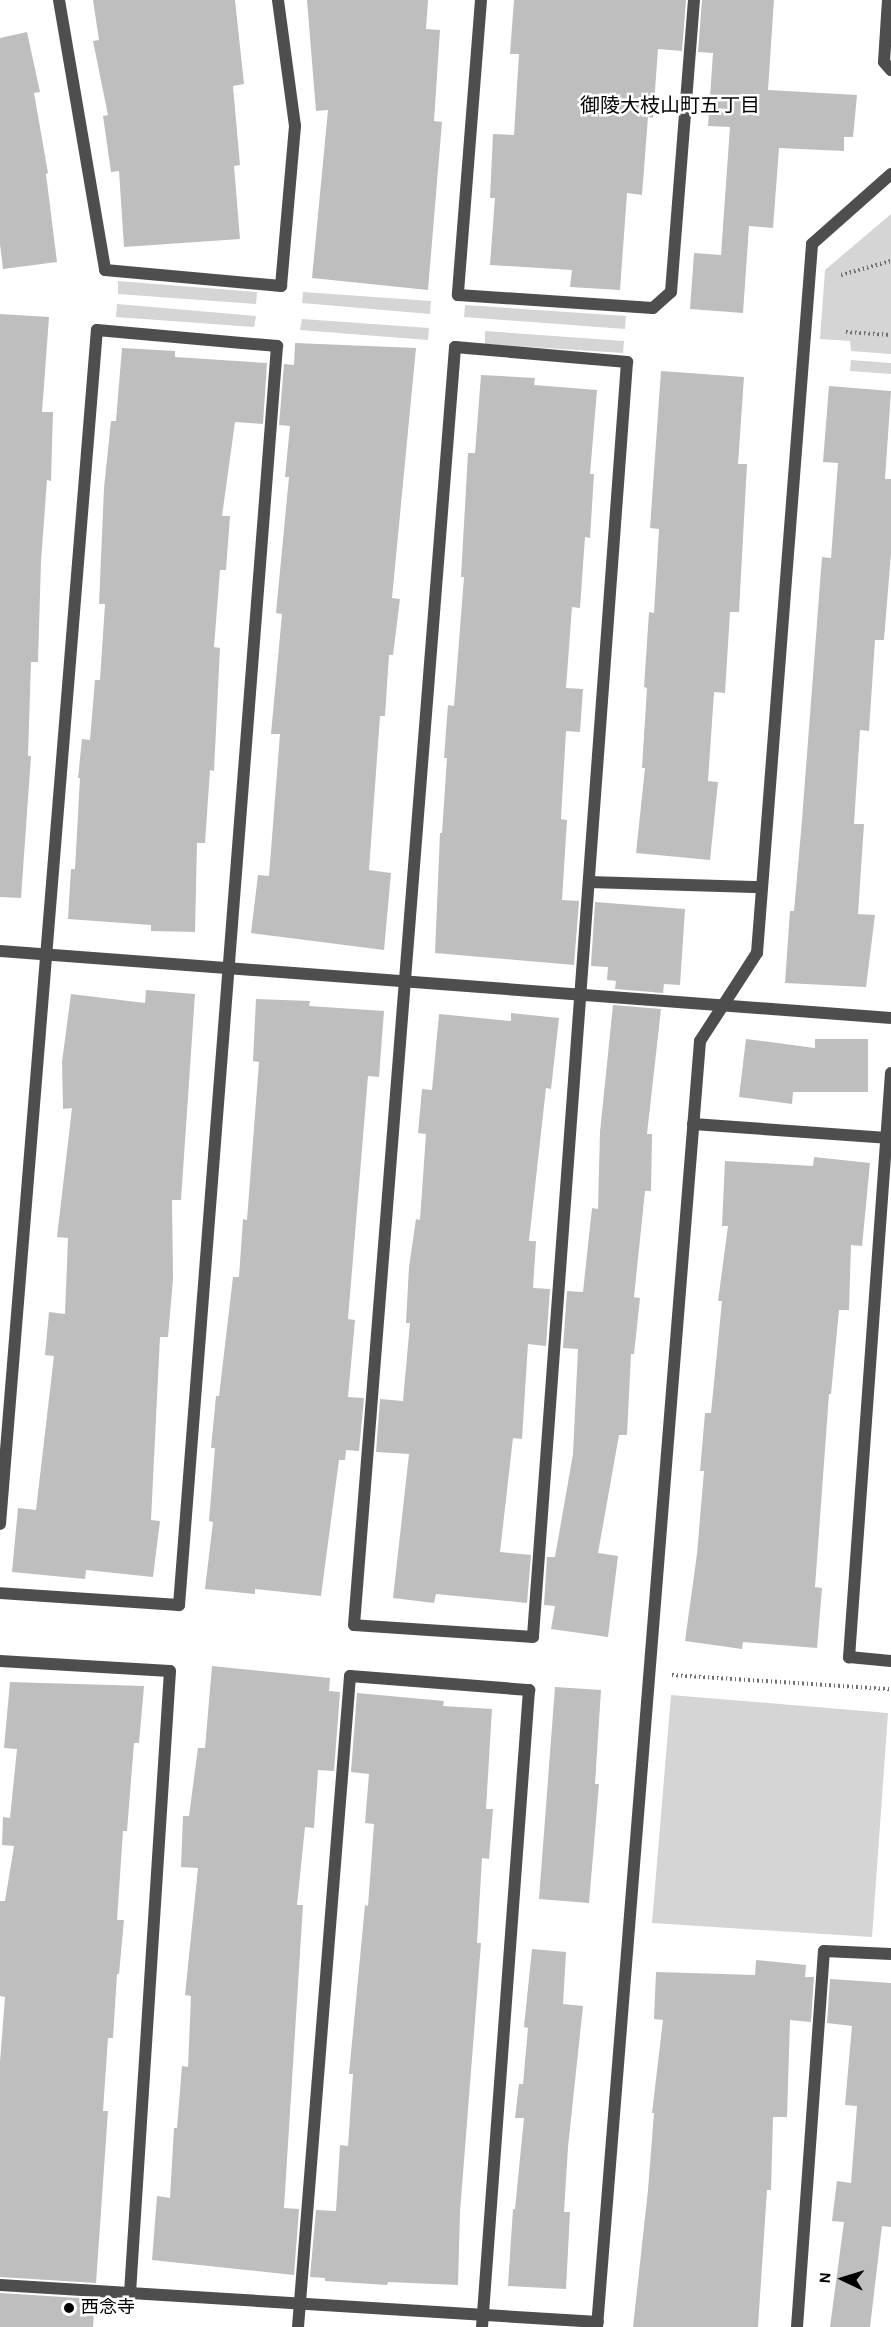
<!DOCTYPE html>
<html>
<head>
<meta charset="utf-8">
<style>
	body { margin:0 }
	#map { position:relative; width:891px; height:2327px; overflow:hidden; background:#fff; font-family:"Alegreya Sans","Noto Sans JP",sans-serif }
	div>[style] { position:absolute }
	.green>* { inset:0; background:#d5d5d5 }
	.building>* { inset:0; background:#bebebe }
	.path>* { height:4px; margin-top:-2px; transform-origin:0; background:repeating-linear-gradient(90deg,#707070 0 1.5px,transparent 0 4.5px) }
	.street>* { height:12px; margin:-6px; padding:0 6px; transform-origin:6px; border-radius:6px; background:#4e4e4e }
	.dots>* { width:16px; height:16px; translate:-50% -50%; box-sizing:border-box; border:3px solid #fff; border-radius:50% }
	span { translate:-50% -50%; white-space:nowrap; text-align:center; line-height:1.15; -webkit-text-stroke:5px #fff; paint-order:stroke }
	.poi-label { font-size:18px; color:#000 }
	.left { translate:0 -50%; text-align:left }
	.neighbourhood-label { font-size:20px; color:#000 }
	.north { position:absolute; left:813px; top:2249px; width:60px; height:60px; -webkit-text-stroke:4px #fff; paint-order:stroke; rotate:274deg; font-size:16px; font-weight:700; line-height:24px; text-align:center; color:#000 }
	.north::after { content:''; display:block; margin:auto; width:21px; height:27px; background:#000; clip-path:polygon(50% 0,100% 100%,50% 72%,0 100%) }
</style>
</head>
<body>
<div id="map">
	<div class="green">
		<i style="clip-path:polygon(891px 214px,891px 354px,851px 351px,850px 341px,820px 339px,825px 270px)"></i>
		<i style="clip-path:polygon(118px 281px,257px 292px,256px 304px,118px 294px)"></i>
		<i style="clip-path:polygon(303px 292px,431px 301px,430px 314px,302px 303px)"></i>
		<i style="clip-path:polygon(117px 304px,256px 316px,254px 327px,116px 317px)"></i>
		<i style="clip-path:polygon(465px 305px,626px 316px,625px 329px,464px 317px)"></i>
		<i style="clip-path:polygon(302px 319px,429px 328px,428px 340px,300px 330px)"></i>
		<i style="clip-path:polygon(485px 331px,624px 341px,623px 353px,485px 344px)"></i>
		<i style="clip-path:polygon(851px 360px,891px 363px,891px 374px,850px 371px)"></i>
		<i style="clip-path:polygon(671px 1695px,888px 1713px,872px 1937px,652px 1923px)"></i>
	</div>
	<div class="building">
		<i style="clip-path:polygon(93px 0,235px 0,244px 84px,233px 86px,240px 165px,234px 166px,240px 239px,124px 247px,119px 171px,111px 172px,103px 116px,108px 115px,93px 41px,99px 40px)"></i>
		<i style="clip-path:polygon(307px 0,428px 0,426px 29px,440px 30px,434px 121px,442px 122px,428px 290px,312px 278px,328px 110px,316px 111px)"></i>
		<i style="clip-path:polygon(514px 0,686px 0,682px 51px,658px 49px,653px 118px,648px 117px,642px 195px,627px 193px,620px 290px,570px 287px,572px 270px,490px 265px,495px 198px,490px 198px,493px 134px,514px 135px,519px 54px,510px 54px)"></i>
		<i style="clip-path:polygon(702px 0,774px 0,768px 90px,857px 95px,853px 137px,844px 137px,844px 151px,779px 148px,773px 228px,749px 226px,743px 313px,690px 309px,694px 253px,721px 255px,730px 127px,708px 126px,713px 53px,698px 52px)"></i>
		<i style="clip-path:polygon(27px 32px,40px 92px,34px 93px,48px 173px,46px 174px,57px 262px,3px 269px,0 244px,0 38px)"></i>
		<i style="clip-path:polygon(0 314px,49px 317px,42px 412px,53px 412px,51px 481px,47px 480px,41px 561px,38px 662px,31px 662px,28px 756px,31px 756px,21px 898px,0 897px)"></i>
		<i style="clip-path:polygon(295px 343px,416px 348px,392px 598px,400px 599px,393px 655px,389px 655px,385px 716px,380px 716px,369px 870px,391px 873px,384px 950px,251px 933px,258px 875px,269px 876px,280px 734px,271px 734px,282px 614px,276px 613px,289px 477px,285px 477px,290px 426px,279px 425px,284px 364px,294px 365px)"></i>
		<i style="clip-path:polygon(122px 348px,175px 351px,175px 357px,267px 363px,263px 424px,235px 422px,222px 516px,230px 516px,226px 570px,220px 570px,214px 647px,220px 648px,214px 771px,210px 770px,205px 843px,197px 843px,195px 932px,151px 931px,151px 925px,68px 919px,71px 869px,75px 869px,80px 778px,78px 778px,82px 739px,90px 740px,95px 680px,100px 680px,105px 604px,99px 604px,104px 488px,111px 421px,116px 421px)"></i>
		<i style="clip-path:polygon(661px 371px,744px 377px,738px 464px,747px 464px,739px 612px,730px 612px,725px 693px,714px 692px,708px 781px,718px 782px,710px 860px,636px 853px,645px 768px,642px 768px,647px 688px,644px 687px,649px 612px,654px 613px,659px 529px,650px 528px)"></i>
		<i style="clip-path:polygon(481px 375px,535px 378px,534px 385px,597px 390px,590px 474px,594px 474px,590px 538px,585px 537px,580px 608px,572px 607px,566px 688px,583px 689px,580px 732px,566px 731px,561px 819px,567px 820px,562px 900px,579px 901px,574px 965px,435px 953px,440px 833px,442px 833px,447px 758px,444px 758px,448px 705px,454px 706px,464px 577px,461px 577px,468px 453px,475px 453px)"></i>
		<i style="clip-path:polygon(829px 386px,891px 391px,885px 479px,891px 479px,891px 553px,884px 640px,875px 640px,869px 731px,860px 730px,854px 824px,864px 824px,858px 914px,875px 915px,866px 987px,785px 983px,790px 911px,794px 911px,802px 820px,822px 557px,831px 558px,838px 463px,823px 462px)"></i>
		<i style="clip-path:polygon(595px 902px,685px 909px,680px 985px,664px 984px,663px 993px,615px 989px,616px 981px,607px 980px,608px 967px,591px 966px)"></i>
		<i style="clip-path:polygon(146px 990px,195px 994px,181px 1200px,172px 1200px,173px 1279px,168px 1337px,160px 1337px,151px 1520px,160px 1521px,153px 1577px,86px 1570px,85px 1579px,12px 1572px,18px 1508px,36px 1510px,54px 1356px,45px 1355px,49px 1312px,65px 1314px,68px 1238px,57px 1237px,72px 1108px,63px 1109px,62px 1062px,71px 994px,145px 1003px)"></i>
		<i style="clip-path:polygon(256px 999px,310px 1001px,309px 1006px,384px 1011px,379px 1077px,368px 1076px,348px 1319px,355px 1320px,348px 1397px,364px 1398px,359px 1451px,346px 1450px,345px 1460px,339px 1460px,321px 1596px,255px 1589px,255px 1594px,205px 1589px,213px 1522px,209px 1521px,215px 1448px,211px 1448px,216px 1396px,219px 1396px,233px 1277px,239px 1277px,243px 1219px,247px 1220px,259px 1062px,253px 1061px)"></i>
		<i style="clip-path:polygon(613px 1005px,661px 1009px,647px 1134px,652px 1134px,651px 1191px,645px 1191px,634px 1297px,640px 1298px,634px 1354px,631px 1354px,627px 1435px,619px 1435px,598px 1553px,618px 1556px,608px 1637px,551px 1629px,555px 1606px,544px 1605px,547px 1557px,555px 1557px,573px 1454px,578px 1349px,563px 1348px,567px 1291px,583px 1292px,592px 1208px,598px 1209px,600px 1132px)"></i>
		<i style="clip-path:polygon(511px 1013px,559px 1018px,551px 1089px,546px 1088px,529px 1241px,536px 1241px,533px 1288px,550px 1289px,546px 1346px,528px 1344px,522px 1439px,513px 1438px,500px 1552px,531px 1555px,527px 1603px,436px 1594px,434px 1603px,393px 1598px,409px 1454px,376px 1452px,380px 1399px,403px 1401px,410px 1323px,406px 1323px,409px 1267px,416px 1219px,420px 1220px,426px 1134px,418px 1133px,422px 1089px,432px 1090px,439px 1014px,511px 1021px)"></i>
		<i style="clip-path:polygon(746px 1039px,815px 1048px,815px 1039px,868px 1039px,868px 1092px,793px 1092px,792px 1104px,739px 1097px)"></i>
		<i style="clip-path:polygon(814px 1157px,870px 1163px,862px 1246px,851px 1245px,849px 1310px,839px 1310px,831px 1394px,829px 1394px,815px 1587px,822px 1588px,817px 1648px,743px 1642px,742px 1649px,685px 1641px,697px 1554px,704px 1471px,700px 1471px,705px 1413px,711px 1413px,722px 1301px,718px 1301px,728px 1226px,722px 1226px,725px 1161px,813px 1166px)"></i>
		<i style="clip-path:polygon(212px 1666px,330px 1678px,329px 1691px,340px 1692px,334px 1771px,318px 1770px,314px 1828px,305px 1827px,297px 1905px,303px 1905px,284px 2208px,299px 2209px,294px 2275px,152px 2260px,157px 2196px,170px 2198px,174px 2128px,177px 2128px,182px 2066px,188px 2067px,191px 1996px,185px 1995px,198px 1868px,181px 1867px,183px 1816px,189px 1816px,198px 1748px,205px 1748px)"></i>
		<i style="clip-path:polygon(10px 1682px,144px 1686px,139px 1743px,134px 1743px,127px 1831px,123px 1831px,117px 1920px,124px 1920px,119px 1974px,117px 1974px,113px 2038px,108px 2038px,103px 2111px,108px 2111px,96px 2283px,0 2277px,0 2062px,5px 1997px,0 1996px,0 1901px,5px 1901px,14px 1846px,2px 1845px,3px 1817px,10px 1818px,17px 1749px,4px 1748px)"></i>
		<i style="clip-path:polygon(555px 1687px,601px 1690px,595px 1784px,599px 1784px,589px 1903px,539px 1899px)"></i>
		<i style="clip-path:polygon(357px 1693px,444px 1701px,443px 1706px,492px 1709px,486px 1809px,493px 1809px,489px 1859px,482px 1858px,477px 1943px,481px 1943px,460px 2212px,458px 2285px,388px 2282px,387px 2285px,325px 2281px,325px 2278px,310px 2277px,316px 2210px,336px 2211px,340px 2145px,348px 2146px,353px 2074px,349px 2074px,365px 1905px,368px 1906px,374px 1824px,365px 1823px,369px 1774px,351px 1772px)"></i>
		<i style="clip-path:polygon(532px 1949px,566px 1952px,563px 2004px,583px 2006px,568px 2147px,564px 2212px,570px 2212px,566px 2289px,508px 2286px,513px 2209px,515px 2209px,524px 2118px,515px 2118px,519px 2084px,523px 2084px,528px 2028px,524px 2027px)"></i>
		<i style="clip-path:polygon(756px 1960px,806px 1965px,805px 1977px,814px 1977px,811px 2022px,790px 2020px,787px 2117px,773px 2117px,771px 2190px,767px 2190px,758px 2327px,633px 2327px,648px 2190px,654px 2113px,652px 2113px,663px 2020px,654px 2019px,656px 1972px,755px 1975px)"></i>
		<i style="clip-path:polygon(830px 1979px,891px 1983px,891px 2227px,882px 2226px,870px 2327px,830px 2327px,844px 2222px,832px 2221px,837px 2181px,851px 2183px,857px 2106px,845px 2105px,852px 2026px,827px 2023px)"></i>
		<i style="clip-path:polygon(0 2293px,95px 2299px,93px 2327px,0 2327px)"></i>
	</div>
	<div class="path">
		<i style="left:841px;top:275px;width:52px;rotate:-15.6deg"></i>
		<i style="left:846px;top:332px;width:45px;rotate:3.8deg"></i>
		<i style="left:672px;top:1675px;width:219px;rotate:3.7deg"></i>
	</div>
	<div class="street">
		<i style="left:59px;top:0;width:274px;rotate:80.3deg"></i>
		<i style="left:105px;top:270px;width:177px;rotate:5.2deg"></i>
		<i style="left:281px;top:286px;width:161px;rotate:-85deg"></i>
		<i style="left:295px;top:126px;width:127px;rotate:-97.7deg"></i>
		<i style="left:481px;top:0;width:296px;rotate:94.5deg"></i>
		<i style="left:458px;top:295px;width:195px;rotate:3.8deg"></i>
		<i style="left:653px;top:308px;width:24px;rotate:-42deg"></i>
		<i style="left:671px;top:292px;width:293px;rotate:-85.5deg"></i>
		<i style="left:888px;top:0;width:62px;rotate:93.7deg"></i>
		<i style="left:884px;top:62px;width:11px;rotate:49deg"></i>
		<i style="left:455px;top:347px;width:173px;rotate:5deg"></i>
		<i style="left:627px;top:362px;width:1278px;rotate:94.22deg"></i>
		<i style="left:533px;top:1637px;width:179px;rotate:-176.2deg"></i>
		<i style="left:354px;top:1625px;width:1282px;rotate:-85.48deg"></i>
		<i style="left:589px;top:882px;width:173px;rotate:1.7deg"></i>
		<i style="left:0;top:951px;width:894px;rotate:4.3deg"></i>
		<i style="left:891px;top:1073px;width:586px;rotate:94.11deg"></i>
		<i style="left:849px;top:1657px;width:42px;rotate:5.4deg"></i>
		<i style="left:693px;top:1124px;width:194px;rotate:4.1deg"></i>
		<i style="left:0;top:1524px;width:1198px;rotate:-85.36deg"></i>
		<i style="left:97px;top:330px;width:181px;rotate:5.1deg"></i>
		<i style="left:277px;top:346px;width:1263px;rotate:94.45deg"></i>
		<i style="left:179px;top:1605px;width:179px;rotate:-176.2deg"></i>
		<i style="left:0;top:1661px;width:170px;rotate:3.4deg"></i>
		<i style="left:170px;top:1671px;width:623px;rotate:93.68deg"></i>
		<i style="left:0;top:2285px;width:599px;rotate:3.54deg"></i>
		<i style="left:298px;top:2327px;width:653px;rotate:-85.43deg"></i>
		<i style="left:350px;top:1676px;width:180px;rotate:4.5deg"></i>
		<i style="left:529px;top:1690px;width:639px;rotate:94.22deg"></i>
		<i style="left:597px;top:2327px;width:1290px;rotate:-85.42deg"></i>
		<i style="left:700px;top:1041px;width:105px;rotate:-57.1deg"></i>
		<i style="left:757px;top:953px;width:711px;rotate:-85.56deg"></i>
		<i style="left:812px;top:244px;width:106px;rotate:-41.5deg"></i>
		<i style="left:797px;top:2327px;width:377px;rotate:-85.9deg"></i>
		<i style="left:824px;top:1951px;width:67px;rotate:2.6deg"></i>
	</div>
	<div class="dots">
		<i style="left:69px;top:2308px;background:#000"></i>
	</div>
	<div class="poi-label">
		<span class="left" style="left:81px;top:2308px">西念寺</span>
	</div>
	<div class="neighbourhood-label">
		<span style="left:670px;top:106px">御陵大枝山町五丁目</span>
	</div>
	<div class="north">N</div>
</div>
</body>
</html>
